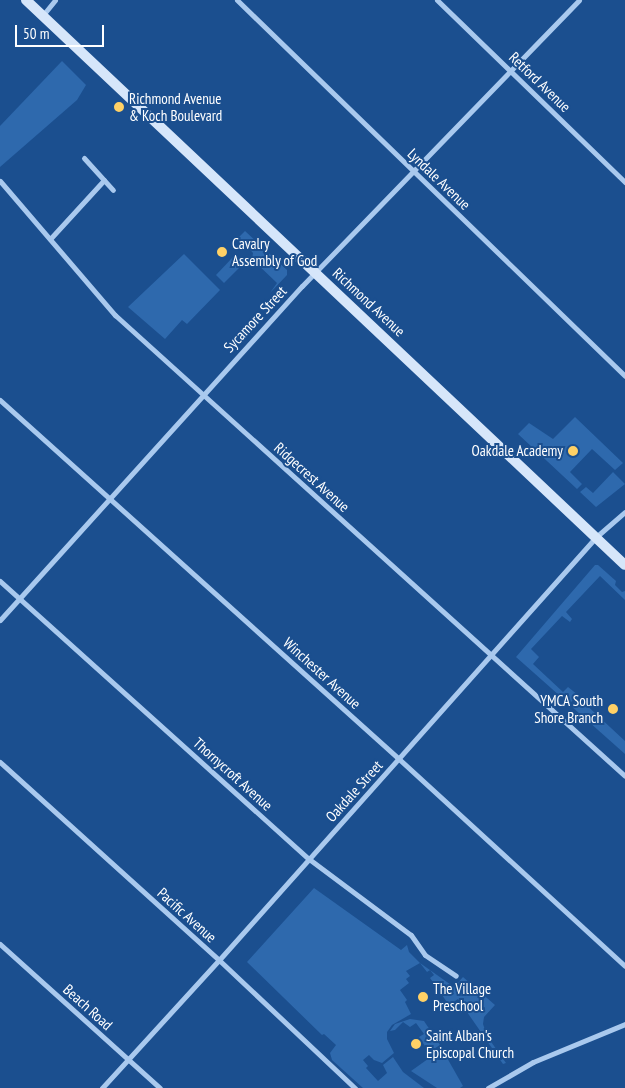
<!DOCTYPE html>
<html>
<head>
<meta charset="utf-8">
<style>
	body { margin:0 }
	#map { position:relative; width:625px; height:1088px; overflow:hidden; background:#1b4f8f; font-family:"PT Sans Narrow",sans-serif }
	div>[style] { position:absolute }
	.green>* { inset:0; background:#2e69ad }
	.street>* { height:5px; margin:-2.5px; padding:0 2.5px; transform-origin:2.5px; border-radius:2.5px; background:#a9c9ee }
	.secondary>* { height:10px; margin:-5px; padding:0 5px; transform-origin:5px; border-radius:5px; background:#d6e6fa }
	.dots>* { width:14px; height:14px; translate:-50% -50%; box-sizing:border-box; border:2px solid #1b4f8f; border-radius:50% }
	span { translate:-50% -50%; white-space:nowrap; text-align:center; line-height:1.15; -webkit-text-stroke:4px #1b4f8f; paint-order:stroke }
	.street-label { font-size:15px; color:#fff }
	.poi-label { font-size:15px; color:#fff }
	.left { translate:0 -50%; text-align:left }
	.right { translate:-100% -50%; text-align:right }
	.scale { position:absolute; left:15px; top:25px; width:89px; height:22px; box-sizing:border-box; border:2px solid #fff; border-top:0; padding-left:6px; font-size:15px; line-height:18px; white-space:nowrap; color:#fff; -webkit-text-stroke:4px #1b4f8f; paint-order:stroke }
</style>
</head>
<body>
<div id="map">
	<div class="green">
		<i style="clip-path:polygon(62px 61px,86px 85px,77px 100px,0 167px,0 126px)"></i>
		<i style="clip-path:polygon(245px 231px,287px 270px,287px 275px,270px 293px,277px 283px,252px 259px,253px 253px,239px 237px)"></i>
		<i style="clip-path:polygon(184px 254px,220px 290px,187px 324px,182px 320px,165px 339px,128px 307px)"></i>
		<i style="clip-path:polygon(234px 256px,243px 264px,224px 283px,216px 275px)"></i>
		<i style="clip-path:polygon(575px 417px,623px 463px,615px 470px,592px 449px,570px 472px,582px 484px,577px 489px,518px 434px,529px 423px,553px 439px)"></i>
		<i style="clip-path:polygon(613px 472px,625px 484px,596px 507px,580px 492px,586px 487px,593px 493px)"></i>
		<i style="clip-path:polygon(595px 565px,598px 565px,616px 581px,615px 585px,622px 592px,625px 591px,625px 600px,600px 576px,566px 612px,572px 619px,570px 622px,562px 616px,531px 649px,539px 657px,533px 664px,563px 692px,568px 687px,578px 695px,569px 704px,516px 657px)"></i>
		<i style="clip-path:polygon(586px 696px,582px 701px,625px 741px,625px 754px,571px 706px,577px 699px)"></i>
		<i style="clip-path:polygon(314px 888px,401px 950px,407px 945px,409px 952px,420px 963px,454px 987px,463px 977px,495px 1005px,484px 1017px,483px 1024px,487px 1036px,506px 1063px,503px 1064px,458px 999px,449px 1005px,430px 978px,434px 975px,430px 970px,427px 972px,420px 963px,406px 971px,410px 976px,406px 979px,409px 983px,400px 990px,407px 1000px,405px 1002px,411px 1014px,392px 1025px,387px 1032px,387px 1039px,394px 1053px,382px 1063px,374px 1060px,369px 1055px,363px 1060px,368px 1066px,366px 1068px,378px 1081px,387px 1073px,383px 1065px,393px 1057px,403px 1072px,424px 1088px,363px 1088px,332px 1060px,330px 1053px,336px 1045px,324px 1034px,322px 1035px,247px 962px)"></i>
		<i style="clip-path:polygon(410px 1019px,424px 1021px,440px 1045px,429px 1052px,419px 1037px,424px 1034px,416px 1023px,410px 1027px,403px 1022px,395px 1030px,390px 1031px,395px 1024px)"></i>
		<i style="clip-path:polygon(442px 1049px,463px 1086px,460px 1088px,437px 1088px,411px 1071px)"></i>
	</div>
	<div class="street">
		<i style="left:237px;top:0;width:540px;rotate:44.1deg"></i>
		<i style="left:437px;top:0;width:262px;rotate:44.1deg"></i>
		<i style="left:43px;top:15px;width:19px;rotate:-51deg"></i>
		<i style="left:84px;top:158px;width:43px;rotate:47.8deg"></i>
		<i style="left:0;top:181px;width:177px;rotate:49.4deg"></i>
		<i style="left:115px;top:315px;width:687px;rotate:42.11deg"></i>
		<i style="left:50px;top:239px;width:80px;rotate:-47.5deg"></i>
		<i style="left:0;top:400px;width:537px;rotate:41.98deg"></i>
		<i style="left:399px;top:759px;width:306px;rotate:42.5deg"></i>
		<i style="left:0;top:581px;width:416px;rotate:42deg"></i>
		<i style="left:309px;top:859px;width:127px;rotate:36.7deg"></i>
		<i style="left:411px;top:935px;width:24px;rotate:55deg"></i>
		<i style="left:425px;top:955px;width:37px;rotate:34deg"></i>
		<i style="left:0;top:620px;width:450px;rotate:-47.9deg"></i>
		<i style="left:302px;top:286px;width:398px;rotate:-45.9deg"></i>
		<i style="left:0;top:762px;width:295px;rotate:42.1deg"></i>
		<i style="left:219px;top:960px;width:187px;rotate:43.3deg"></i>
		<i style="left:0;top:944px;width:215px;rotate:42deg"></i>
		<i style="left:102px;top:1088px;width:173px;rotate:-47.6deg"></i>
		<i style="left:219px;top:960px;width:567px;rotate:-48.29deg"></i>
		<i style="left:596px;top:537px;width:38px;rotate:-41deg"></i>
		<i style="left:488px;top:1088px;width:52px;rotate:-30deg"></i>
		<i style="left:533px;top:1062px;width:100px;rotate:-22.4deg"></i>
	</div>
	<div class="secondary">
		<i style="left:26px;top:0;width:823px;rotate:43.33deg"></i>
	</div>
	<div class="dots">
		<i style="left:119px;top:107px;background:#ffd166"></i>
		<i style="left:222px;top:252px;background:#ffd166"></i>
		<i style="left:573px;top:451px;background:#ffd166"></i>
		<i style="left:613px;top:709px;background:#ffd166"></i>
		<i style="left:423px;top:997px;background:#ffd166"></i>
		<i style="left:416px;top:1044px;background:#ffd166"></i>
	</div>
	<div class="street-label">
		<span style="left:540px;top:82px;rotate:44deg">Retford Avenue</span>
		<span style="left:439px;top:179px;rotate:44deg">Lyndale Avenue</span>
		<span style="left:369px;top:302px;rotate:43deg">Richmond Avenue</span>
		<span style="left:255px;top:319px;rotate:-47deg">Sycamore Street</span>
		<span style="left:312px;top:477px;rotate:42deg">Ridgecrest Avenue</span>
		<span style="left:322px;top:673px;rotate:42deg">Winchester Avenue</span>
		<span style="left:233px;top:774px;rotate:42deg">Thornycroft Avenue</span>
		<span style="left:354px;top:791px;rotate:-48deg">Oakdale Street</span>
		<span style="left:187px;top:915px;rotate:42deg">Pacific Avenue</span>
		<span style="left:88px;top:1007px;rotate:42deg">Beach Road</span>
	</div>
	<div class="poi-label">
		<span class="left" style="left:129px;top:107px">Richmond Avenue<br>&amp; Koch Boulevard</span>
		<span class="left" style="left:232px;top:252px">Cavalry<br>Assembly of God</span>
		<span class="right" style="left:563px;top:451px">Oakdale Academy</span>
		<span class="right" style="left:603px;top:709px">YMCA South<br>Shore Branch</span>
		<span class="left" style="left:433px;top:997px">The Village<br>Preschool</span>
		<span class="left" style="left:426px;top:1044px">Saint Alban's<br>Episcopal Church</span>
	</div>
	<div class="scale">50 m</div>
</div>
</body>
</html>
